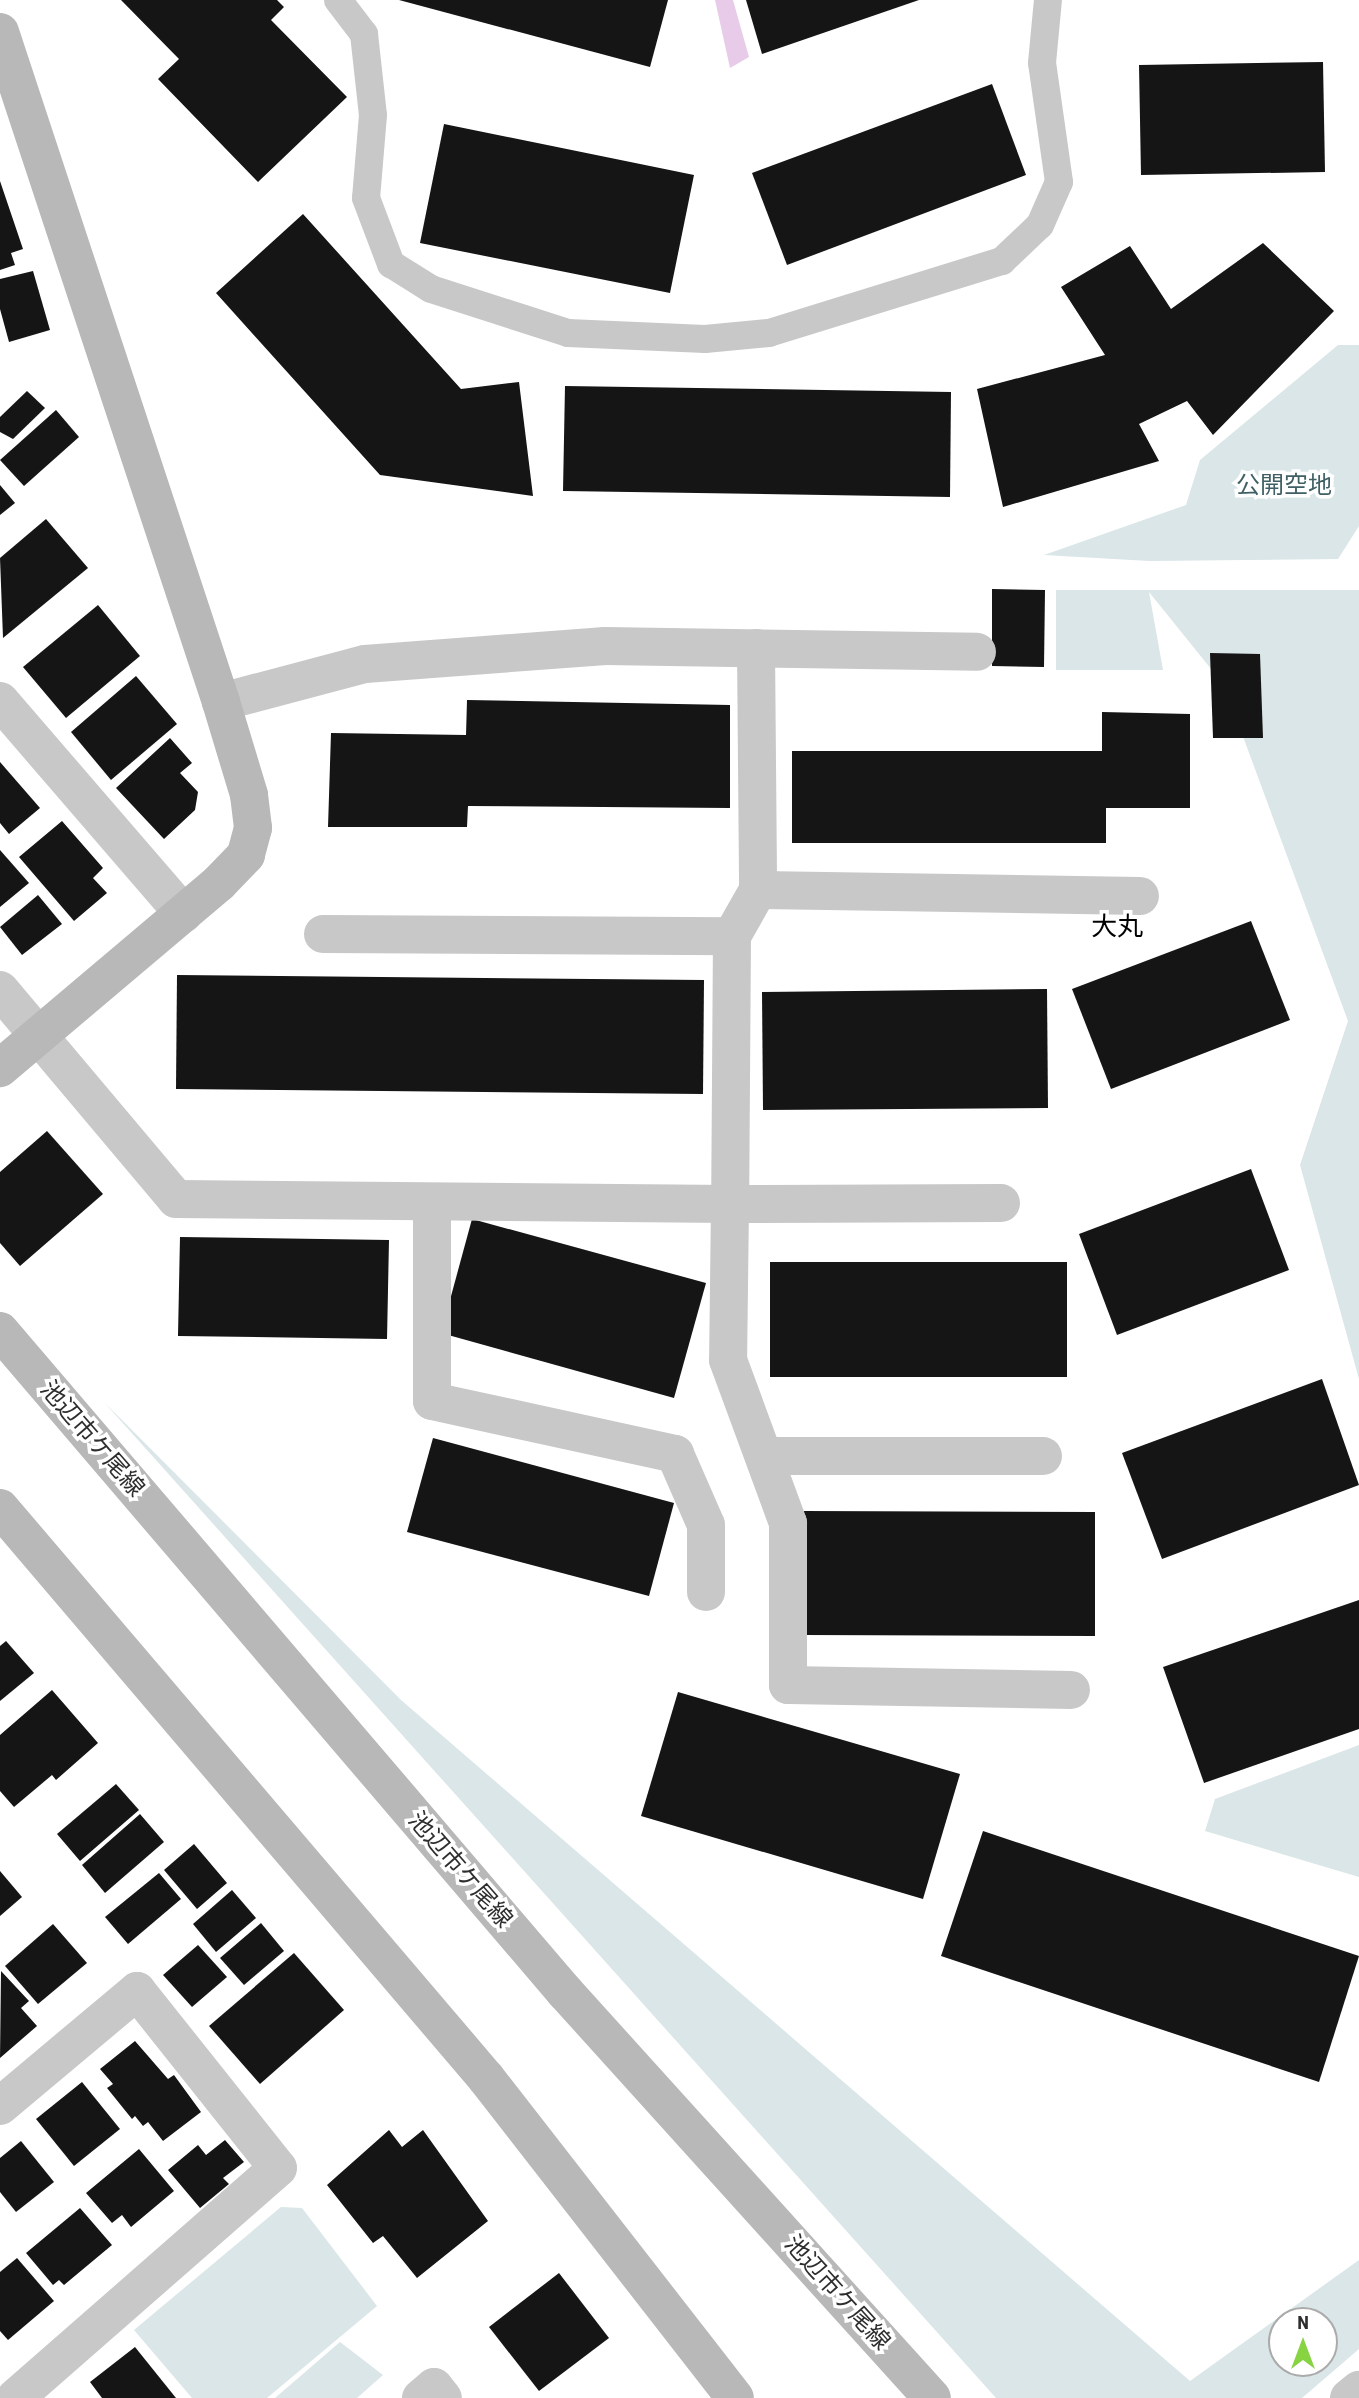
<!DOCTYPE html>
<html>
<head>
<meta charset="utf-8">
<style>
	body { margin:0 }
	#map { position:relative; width:1359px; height:2398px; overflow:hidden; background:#fff; font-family:"Roboto Condensed","Noto Sans JP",sans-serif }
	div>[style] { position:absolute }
	.green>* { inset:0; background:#dae6e7 }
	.water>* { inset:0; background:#e8cbe8 }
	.building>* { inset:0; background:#151515 }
	.lane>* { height:28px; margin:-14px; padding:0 14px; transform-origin:14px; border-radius:14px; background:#c8c8c8 }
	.street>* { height:38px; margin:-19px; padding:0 19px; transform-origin:19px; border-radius:19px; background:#c8c8c8 }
	.secondary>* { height:38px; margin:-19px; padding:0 19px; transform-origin:19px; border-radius:19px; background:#b8b8b8 }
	span { translate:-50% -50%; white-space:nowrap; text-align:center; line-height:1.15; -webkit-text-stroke:7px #fff; paint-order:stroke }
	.park-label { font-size:24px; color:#406065 }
	.street-label { font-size:24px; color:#2e2e2e }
	.neighbourhood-label { font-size:26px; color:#000 }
	.north { position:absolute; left:1268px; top:2307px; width:70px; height:70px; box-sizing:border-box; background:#fff; border:2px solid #ababab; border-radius:50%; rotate:0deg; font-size:19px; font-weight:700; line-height:28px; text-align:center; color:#2e2e2e }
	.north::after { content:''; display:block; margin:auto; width:24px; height:32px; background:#87d342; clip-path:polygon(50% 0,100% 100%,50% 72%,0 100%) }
</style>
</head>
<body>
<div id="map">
	<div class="green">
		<i style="clip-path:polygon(1338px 345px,1359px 345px,1359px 526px,1338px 559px,1149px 561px,1044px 555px,1186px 505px,1200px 460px)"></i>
		<i style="clip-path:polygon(1056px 590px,1359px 590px,1359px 1379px,1300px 1165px,1348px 1021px,1224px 685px,1149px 592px,1163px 670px,1056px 670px)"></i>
		<i style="clip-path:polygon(evenodd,104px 1402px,401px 1700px,1190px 2381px,1359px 2260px,1359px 2349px,1302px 2398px,996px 2398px,104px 1402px,1282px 2321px,1324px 2321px,1324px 2363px,1282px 2363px,1282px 2321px)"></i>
		<i style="clip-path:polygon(1359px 1745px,1359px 1877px,1205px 1831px,1215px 1799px)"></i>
		<i style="clip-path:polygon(281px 2207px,302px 2208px,377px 2306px,267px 2398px,192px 2398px,134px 2330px)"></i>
		<i style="clip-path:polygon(340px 2342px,383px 2375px,357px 2398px,275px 2398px)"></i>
	</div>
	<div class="water">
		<i style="clip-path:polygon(715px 0,733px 0,749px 57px,730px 68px)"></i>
	</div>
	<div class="building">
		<i style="clip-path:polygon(121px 0,277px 0,284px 7px,271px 20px,347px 97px,258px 182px,158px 79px,179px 59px)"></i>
		<i style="clip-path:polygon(399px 0,668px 0,650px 67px)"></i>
		<i style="clip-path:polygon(746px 0,919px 0,762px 54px)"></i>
		<i style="clip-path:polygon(1323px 62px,1325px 172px,1141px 175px,1139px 65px)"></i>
		<i style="clip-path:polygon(992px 84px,1026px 175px,787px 265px,752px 173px)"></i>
		<i style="clip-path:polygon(444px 124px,694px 175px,670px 293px,420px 243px)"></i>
		<i style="clip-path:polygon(0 181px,23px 249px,11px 253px,15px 265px,0 270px)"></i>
		<i style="clip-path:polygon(303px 214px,461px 389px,519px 382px,533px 496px,380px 475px,216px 293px)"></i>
		<i style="clip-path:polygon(1263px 243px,1334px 311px,1213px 435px,1187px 401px,1139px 424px,1159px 461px,1003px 507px,977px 389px,1105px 355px,1061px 287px,1130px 246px,1171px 309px)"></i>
		<i style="clip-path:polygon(33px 271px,50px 330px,9px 342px,0 309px,0 279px)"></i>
		<i style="clip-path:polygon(565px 386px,951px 392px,950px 497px,563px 491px)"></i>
		<i style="clip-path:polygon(27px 391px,45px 408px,13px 439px,0 432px,0 417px)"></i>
		<i style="clip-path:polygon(56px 410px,79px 437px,24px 486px,0 460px)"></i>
		<i style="clip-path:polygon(0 485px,15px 503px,0 515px)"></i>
		<i style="clip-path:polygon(46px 519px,88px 568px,3px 638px,0 558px)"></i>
		<i style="clip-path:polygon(992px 589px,1045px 590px,1044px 667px,992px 666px)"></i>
		<i style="clip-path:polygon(98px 605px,140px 656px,66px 718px,23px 667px)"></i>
		<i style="clip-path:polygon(1210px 653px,1260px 654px,1263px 738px,1213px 738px)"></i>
		<i style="clip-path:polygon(136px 676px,177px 724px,111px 780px,71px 732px)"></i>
		<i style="clip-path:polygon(467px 700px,730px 705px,730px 808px,468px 806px,467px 827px,328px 827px,331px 733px,466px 735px)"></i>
		<i style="clip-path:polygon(1102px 712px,1190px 714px,1190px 808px,1106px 808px,1106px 843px,792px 843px,792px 751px,1102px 751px)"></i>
		<i style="clip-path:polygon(170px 738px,192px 763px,180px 773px,198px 792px,195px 810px,164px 839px,116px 788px)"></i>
		<i style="clip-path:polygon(0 762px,40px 808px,9px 834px,0 823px)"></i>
		<i style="clip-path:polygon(62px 821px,103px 868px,93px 878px,107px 893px,74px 921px,19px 857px)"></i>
		<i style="clip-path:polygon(0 850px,29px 883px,0 907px)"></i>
		<i style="clip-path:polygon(38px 895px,62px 924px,22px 955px,0 927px)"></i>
		<i style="clip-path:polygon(1251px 921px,1290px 1020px,1111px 1089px,1072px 989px)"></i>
		<i style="clip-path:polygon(177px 975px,704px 980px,703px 1094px,176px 1089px)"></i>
		<i style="clip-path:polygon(1047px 989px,1048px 1108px,763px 1110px,762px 992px)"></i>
		<i style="clip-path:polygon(47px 1131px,103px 1194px,20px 1266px,0 1243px,0 1172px)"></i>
		<i style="clip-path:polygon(1251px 1169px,1289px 1270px,1117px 1335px,1079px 1234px)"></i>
		<i style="clip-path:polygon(472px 1219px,706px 1283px,674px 1398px,441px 1333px)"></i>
		<i style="clip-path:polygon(180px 1237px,389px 1240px,387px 1339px,178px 1336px)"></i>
		<i style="clip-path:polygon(770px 1262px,1067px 1262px,1067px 1377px,770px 1377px)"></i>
		<i style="clip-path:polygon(1322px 1379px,1359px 1485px,1162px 1559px,1122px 1453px)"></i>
		<i style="clip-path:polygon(433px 1438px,674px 1503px,649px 1596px,407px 1532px)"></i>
		<i style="clip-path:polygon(804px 1511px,1095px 1512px,1095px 1636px,803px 1635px)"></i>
		<i style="clip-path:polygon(1359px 1600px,1359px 1729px,1204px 1783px,1163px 1667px)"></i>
		<i style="clip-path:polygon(6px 1641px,34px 1673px,0 1701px,0 1646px)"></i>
		<i style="clip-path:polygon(52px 1690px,98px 1743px,56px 1780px,52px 1775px,14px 1807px,0 1791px,0 1735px)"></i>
		<i style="clip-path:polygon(678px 1692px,960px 1774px,923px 1899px,641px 1816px)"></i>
		<i style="clip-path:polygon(116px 1784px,139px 1810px,80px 1861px,57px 1834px)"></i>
		<i style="clip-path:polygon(140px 1814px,164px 1842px,105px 1893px,82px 1865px)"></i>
		<i style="clip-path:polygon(983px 1831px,1359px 1956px,1319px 2082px,941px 1956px)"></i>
		<i style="clip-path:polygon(194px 1844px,227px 1883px,197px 1909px,164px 1870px)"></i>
		<i style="clip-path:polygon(0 1871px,22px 1897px,0 1916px)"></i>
		<i style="clip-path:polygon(159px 1873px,181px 1899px,128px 1944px,105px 1917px)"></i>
		<i style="clip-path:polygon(232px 1890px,256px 1918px,216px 1952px,193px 1924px)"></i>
		<i style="clip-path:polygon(261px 1923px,284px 1951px,244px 1985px,220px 1958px)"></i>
		<i style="clip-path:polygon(53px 1924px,87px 1963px,38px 2004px,5px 1966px)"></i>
		<i style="clip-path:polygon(198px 1945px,227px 1977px,192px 2007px,163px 1975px)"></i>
		<i style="clip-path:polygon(294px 1953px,344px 2010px,260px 2084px,209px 2026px)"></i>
		<i style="clip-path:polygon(1px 1971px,29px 2001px,21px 2008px,37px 2026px,0 2058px)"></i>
		<i style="clip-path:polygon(135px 2041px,168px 2079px,174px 2075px,201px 2112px,163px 2141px,148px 2122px,143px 2126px,135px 2116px,132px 2119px,107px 2088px,113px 2084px,100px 2069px)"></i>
		<i style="clip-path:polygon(82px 2082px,120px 2129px,74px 2166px,36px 2119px)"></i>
		<i style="clip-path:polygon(389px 2130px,402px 2147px,423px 2130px,488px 2221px,417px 2278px,383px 2236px,373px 2243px,327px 2185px)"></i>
		<i style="clip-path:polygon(225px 2140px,244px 2162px,223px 2178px,229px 2184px,200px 2208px,168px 2170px,198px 2145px,206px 2155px)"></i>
		<i style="clip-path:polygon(21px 2141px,54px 2182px,16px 2212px,0 2192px,0 2158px)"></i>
		<i style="clip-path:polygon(139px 2149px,174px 2191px,131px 2227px,122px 2215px,112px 2223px,86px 2193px)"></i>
		<i style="clip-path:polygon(80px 2208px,112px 2245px,64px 2285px,59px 2280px,53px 2285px,26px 2253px)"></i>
		<i style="clip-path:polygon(17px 2258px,54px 2301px,8px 2340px,0 2331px,0 2272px)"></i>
		<i style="clip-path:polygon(559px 2273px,609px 2338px,539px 2391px,489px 2327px)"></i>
		<i style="clip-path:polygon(135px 2347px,176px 2398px,102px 2398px,90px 2382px)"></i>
	</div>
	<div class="lane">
		<i style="left:338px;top:0;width:43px;rotate:52.6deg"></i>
		<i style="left:364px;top:34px;width:81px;rotate:83.7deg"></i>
		<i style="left:373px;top:115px;width:83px;rotate:94.8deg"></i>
		<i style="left:366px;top:198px;width:71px;rotate:69.3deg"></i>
		<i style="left:391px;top:264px;width:47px;rotate:32deg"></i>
		<i style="left:431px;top:289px;width:144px;rotate:17.8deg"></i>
		<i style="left:568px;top:333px;width:137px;rotate:2.5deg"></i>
		<i style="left:705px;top:339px;width:64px;rotate:-5.4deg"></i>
		<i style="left:769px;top:333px;width:244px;rotate:-17.2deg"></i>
		<i style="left:1002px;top:261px;width:52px;rotate:-43.5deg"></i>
		<i style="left:1040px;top:225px;width:47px;rotate:-66.2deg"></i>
		<i style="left:1059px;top:182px;width:120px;rotate:-98.1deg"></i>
		<i style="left:1042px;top:63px;width:63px;rotate:-84.6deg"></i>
	</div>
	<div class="street">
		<i style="left:756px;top:648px;width:242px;rotate:89.5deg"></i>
		<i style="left:758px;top:890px;width:53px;rotate:119.5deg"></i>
		<i style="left:732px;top:936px;width:268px;rotate:90.4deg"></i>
		<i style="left:730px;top:1204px;width:271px;rotate:-0.2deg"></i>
		<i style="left:0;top:701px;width:281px;rotate:49.2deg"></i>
		<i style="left:221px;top:702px;width:149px;rotate:-14.8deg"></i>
		<i style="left:365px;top:664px;width:241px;rotate:-4.3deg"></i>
		<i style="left:605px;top:646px;width:372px;rotate:0.9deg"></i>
		<i style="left:758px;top:890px;width:382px;rotate:0.9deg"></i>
		<i style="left:323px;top:934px;width:409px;rotate:0.3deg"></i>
		<i style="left:0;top:990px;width:273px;rotate:49.9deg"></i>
		<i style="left:176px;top:1199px;width:554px;rotate:0.52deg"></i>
		<i style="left:730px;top:1204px;width:156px;rotate:90.7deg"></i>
		<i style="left:728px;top:1360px;width:174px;rotate:69.8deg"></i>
		<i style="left:788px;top:1523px;width:162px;rotate:90deg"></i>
		<i style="left:788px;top:1685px;width:283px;rotate:1deg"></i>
		<i style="left:432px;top:1204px;width:197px;rotate:90deg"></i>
		<i style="left:432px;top:1401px;width:249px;rotate:12.3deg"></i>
		<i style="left:675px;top:1454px;width:77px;rotate:66.4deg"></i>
		<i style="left:706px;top:1525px;width:67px;rotate:90deg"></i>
		<i style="left:764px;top:1456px;width:279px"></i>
		<i style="left:0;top:2106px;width:179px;rotate:-40deg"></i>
		<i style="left:137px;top:1991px;width:226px;rotate:51.5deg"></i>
		<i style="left:278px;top:2168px;width:349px;rotate:138.8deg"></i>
		<i style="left:421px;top:2398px;width:17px;rotate:-40deg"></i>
		<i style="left:434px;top:2387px;width:14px;rotate:51deg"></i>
		<i style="left:1349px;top:2398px;width:13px;rotate:-39deg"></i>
	</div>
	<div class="secondary">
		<i style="left:0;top:32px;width:706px;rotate:71.74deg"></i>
		<i style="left:221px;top:702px;width:97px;rotate:73.2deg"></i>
		<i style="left:249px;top:795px;width:33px;rotate:83deg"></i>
		<i style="left:253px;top:828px;width:28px;rotate:105deg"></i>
		<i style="left:246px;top:855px;width:39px;rotate:134deg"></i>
		<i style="left:219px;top:883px;width:287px;rotate:139.8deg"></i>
		<i style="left:0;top:1331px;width:870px;rotate:49.48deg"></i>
		<i style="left:565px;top:1992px;width:547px;rotate:47.89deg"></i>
		<i style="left:0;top:1508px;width:749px;rotate:49.55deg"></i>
		<i style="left:486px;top:2078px;width:405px;rotate:52.1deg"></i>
	</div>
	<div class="park-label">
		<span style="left:1284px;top:486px">公開空地</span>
	</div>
	<div class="street-label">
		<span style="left:92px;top:1439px;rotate:49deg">池辺市ケ尾線</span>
		<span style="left:460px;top:1870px;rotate:49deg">池辺市ケ尾線</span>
		<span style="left:837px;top:2293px;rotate:48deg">池辺市ケ尾線</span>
	</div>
	<div class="neighbourhood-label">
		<span style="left:1117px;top:927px">大丸</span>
	</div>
	<div class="north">N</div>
</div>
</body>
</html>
